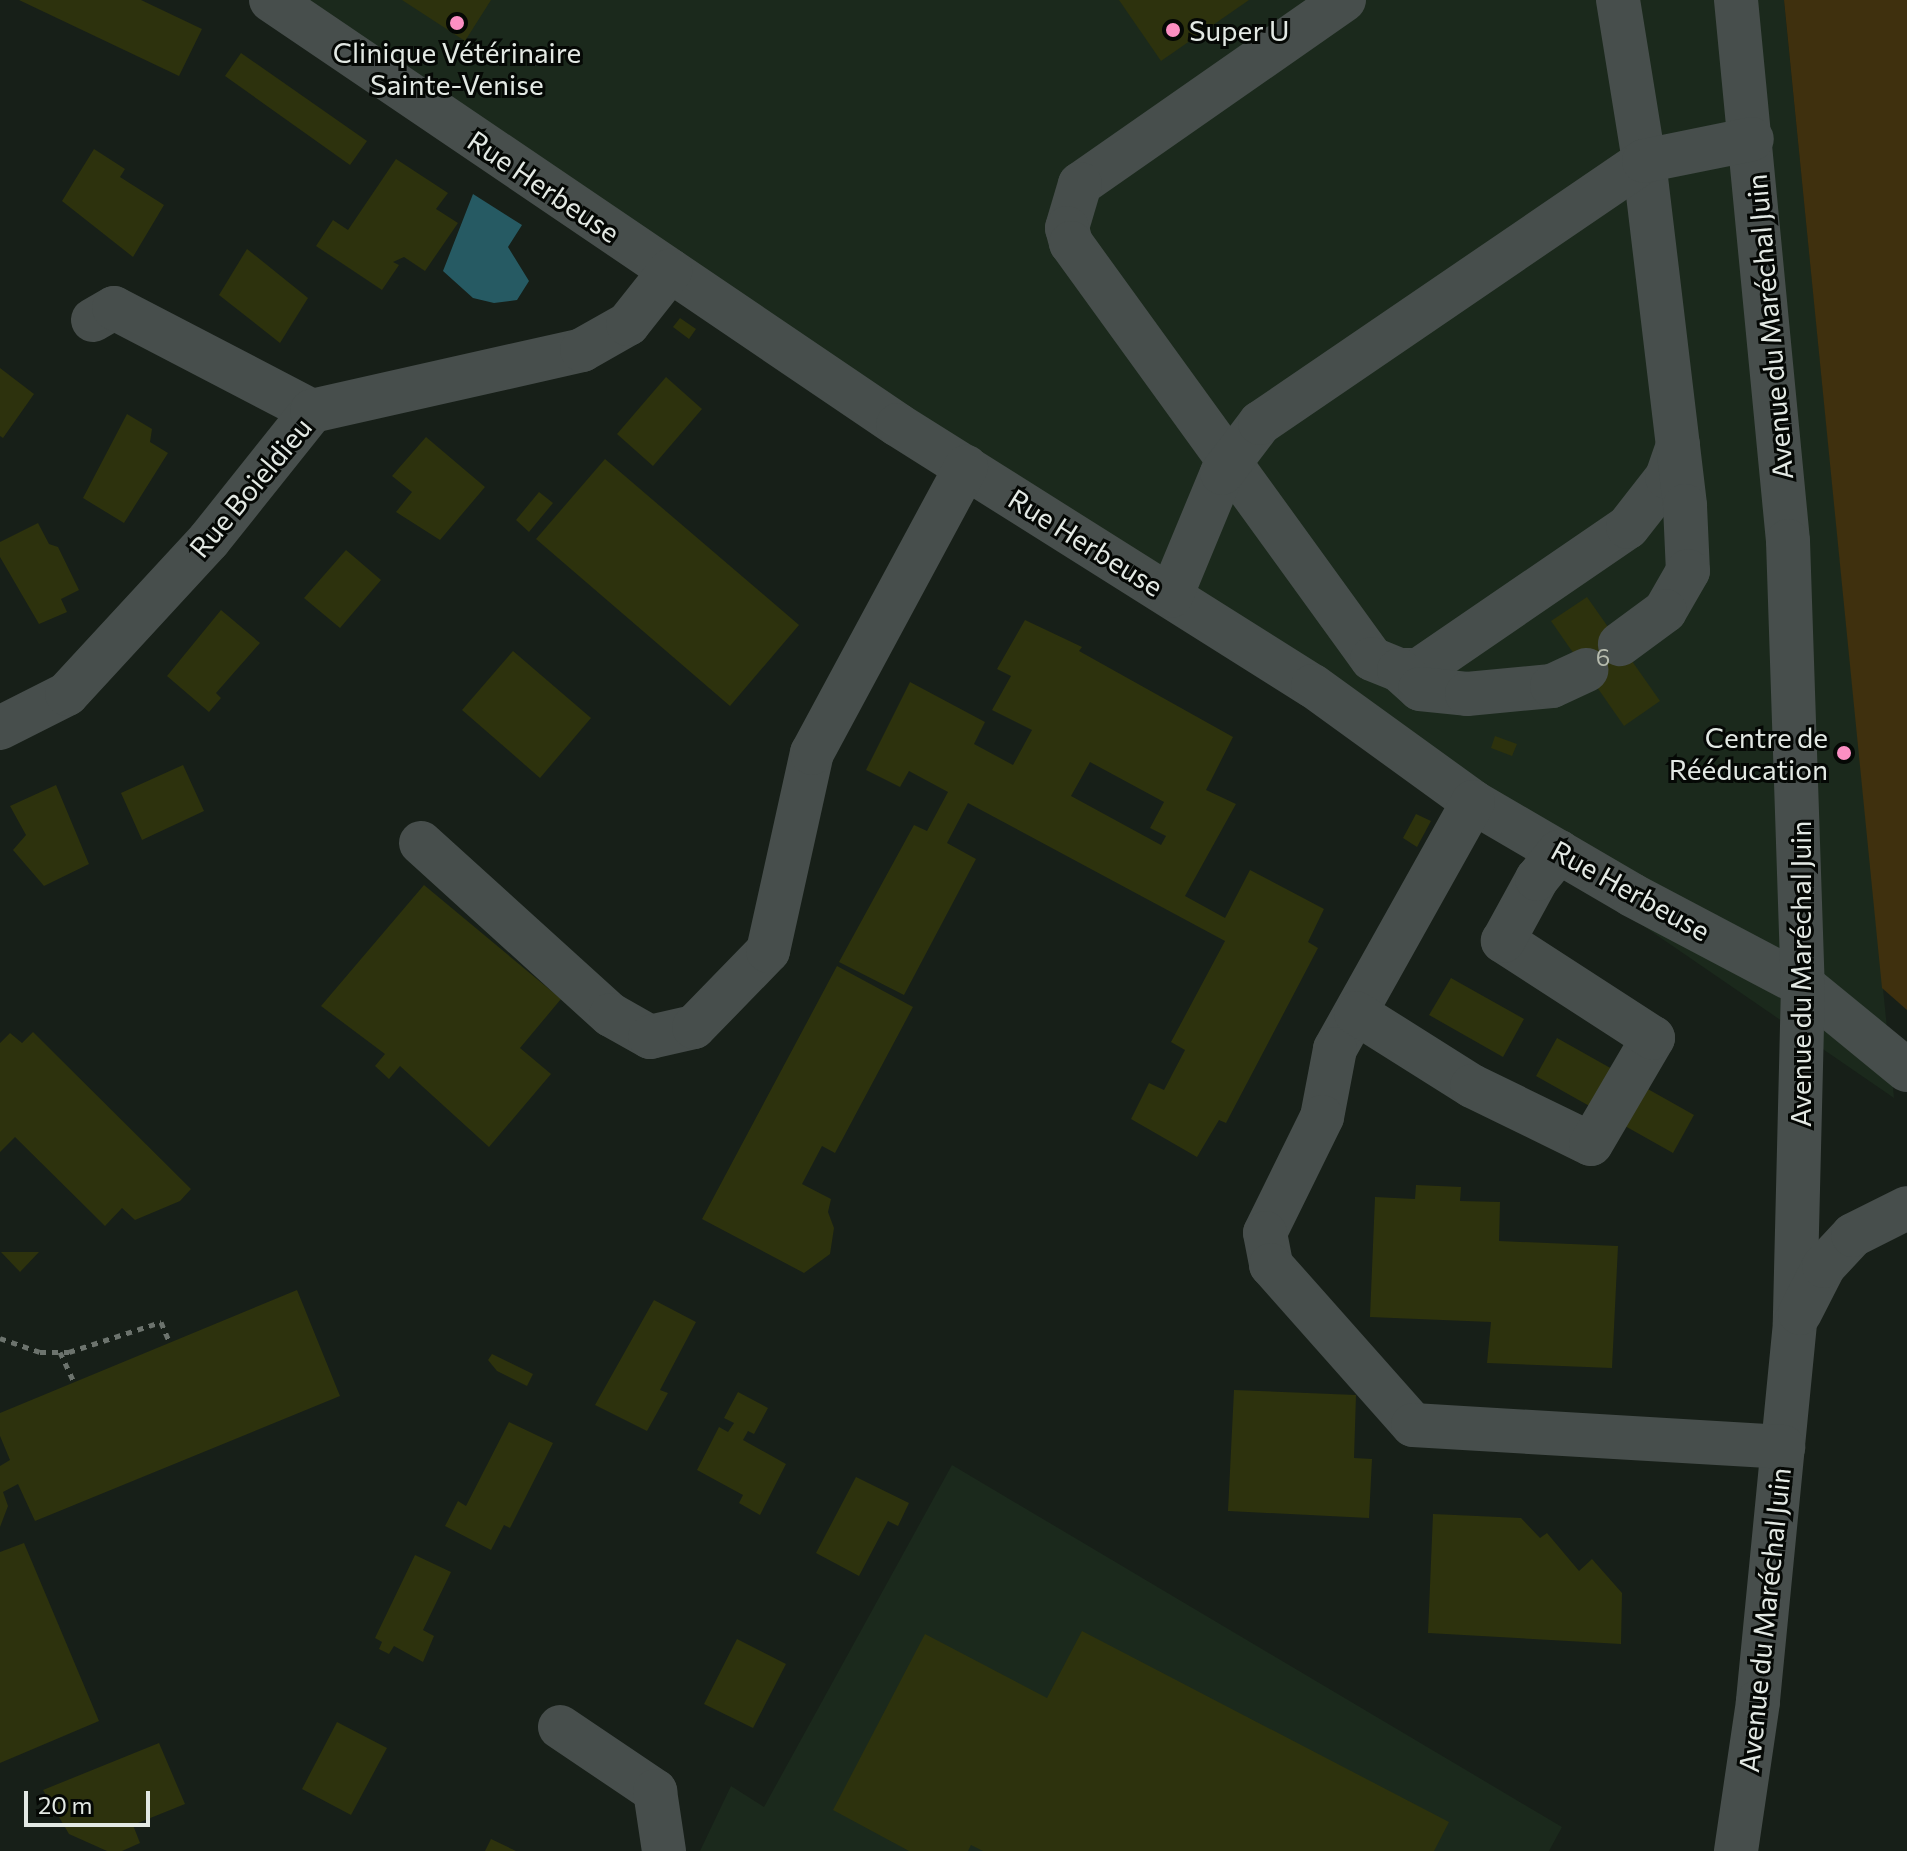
<!DOCTYPE html>
<html>
<head>
<meta charset="utf-8">
<style>
	body { margin:0 }
	#map { position:relative; width:1907px; height:1851px; overflow:hidden; background:#171f18; font-family:Commissioner,sans-serif }
	div>[style] { position:absolute }
	.built>* { inset:0; background:#1b291c }
	.green>* { inset:0; background:#3f300e }
	.water>* { inset:0; background:#265a63 }
	.building>* { inset:0; background:#2d320d }
	.path>* { height:5px; margin-top:-2.5px; transform-origin:0; background:repeating-linear-gradient(90deg,#6c736d 0 6px,transparent 0 12px) }
	.minor>* { height:44px; margin:-22px; padding:0 22px; transform-origin:22px; border-radius:22px; background:#474e4c }
	.dots>* { width:22px; height:22px; translate:-50% -50%; box-sizing:border-box; border:4px solid #050805; border-radius:50% }
	span { translate:-50% -50%; white-space:nowrap; text-align:center; line-height:1.15; -webkit-text-stroke:6px #050805; paint-order:stroke }
	.number-label { font-size:24px; color:#b6bbae }
	.number-label span { -webkit-text-stroke-width:0 }
	.poi-label { font-size:28px; color:#e3e9e4 }
	.left { translate:0 -50%; text-align:left }
	.right { translate:-100% -50%; text-align:right }
	.street-label { font-size:28px; color:#e3e9e4 }
	.scale { position:absolute; left:24px; top:1791px; width:126px; height:36px; box-sizing:border-box; border:4px solid #e3e9e4; border-top:0; padding-left:10px; font-size:24px; line-height:28px; white-space:nowrap; color:#e3e9e4; -webkit-text-stroke:6px #050805; paint-order:stroke }
</style>
</head>
<body>
<div id="map">
	<div class="built">
		<i style="clip-path:polygon(295px 0,1784px 0,1894px 1098px)"></i>
		<i style="clip-path:polygon(952px 1465px,1562px 1827px,1549px 1851px,700px 1851px,731px 1786px,764px 1807px)"></i>
	</div>
	<div class="green">
		<i style="clip-path:polygon(1784px 0,1907px 0,1907px 1010px,1882px 988px)"></i>
	</div>
	<div class="water">
		<i style="clip-path:polygon(473px 194px,522px 225px,508px 247px,529px 281px,517px 300px,494px 303px,473px 298px,443px 271px)"></i>
	</div>
	<div class="building">
		<i style="clip-path:polygon(19px 0,141px 0,202px 29px,179px 76px)"></i>
		<i style="clip-path:polygon(402px 0,491px 0,465px 41px)"></i>
		<i style="clip-path:polygon(1119px 0,1249px 0,1161px 61px)"></i>
		<i style="clip-path:polygon(241px 53px,367px 141px,350px 165px,225px 76px)"></i>
		<i style="clip-path:polygon(94px 149px,125px 169px,120px 177px,164px 205px,133px 257px,62px 201px)"></i>
		<i style="clip-path:polygon(396px 159px,448px 193px,436px 209px,458px 223px,425px 271px,404px 257px,393px 262px,399px 265px,382px 290px,316px 246px,333px 220px,348px 230px)"></i>
		<i style="clip-path:polygon(247px 249px,308px 298px,280px 343px,219px 295px)"></i>
		<i style="clip-path:polygon(680px 318px,696px 329px,689px 339px,673px 327px)"></i>
		<i style="clip-path:polygon(0 368px,34px 394px,3px 438px,0 436px)"></i>
		<i style="clip-path:polygon(666px 377px,702px 409px,653px 466px,617px 434px)"></i>
		<i style="clip-path:polygon(127px 414px,152px 429px,150px 442px,168px 453px,124px 523px,83px 498px)"></i>
		<i style="clip-path:polygon(426px 437px,485px 487px,440px 540px,396px 512px,412px 492px,392px 476px)"></i>
		<i style="clip-path:polygon(605px 459px,799px 625px,730px 706px,536px 539px)"></i>
		<i style="clip-path:polygon(539px 492px,553px 503px,529px 532px,516px 520px)"></i>
		<i style="clip-path:polygon(38px 523px,49px 544px,58px 547px,79px 590px,61px 599px,67px 612px,39px 624px,0 557px,0 542px)"></i>
		<i style="clip-path:polygon(346px 550px,381px 580px,340px 628px,304px 598px)"></i>
		<i style="clip-path:polygon(1587px 597px,1660px 701px,1624px 726px,1551px 621px)"></i>
		<i style="clip-path:polygon(221px 610px,260px 643px,216px 693px,221px 698px,209px 712px,167px 676px)"></i>
		<i style="clip-path:polygon(evenodd,1025px 620px,1082px 647px,1079px 651px,1233px 737px,1206px 790px,1236px 804px,1185px 896px,1225px 918px,1250px 870px,1324px 909px,1308px 942px,1318px 948px,1226px 1123px,1219px 1120px,1197px 1157px,1131px 1119px,1149px 1083px,1164px 1090px,1185px 1050px,1171px 1042px,1225px 941px,968px 803px,947px 843px,976px 859px,904px 995px,839px 962px,914px 825px,927px 831px,948px 792px,909px 771px,900px 787px,866px 770px,910px 682px,985px 722px,974px 744px,1013px 765px,1032px 730px,992px 710px,1011px 676px,997px 669px,1025px 620px,1090px 762px,1164px 802px,1150px 828px,1166px 836px,1161px 845px,1071px 796px,1090px 762px)"></i>
		<i style="clip-path:polygon(513px 651px,591px 718px,540px 778px,462px 710px)"></i>
		<i style="clip-path:polygon(1495px 736px,1517px 744px,1512px 756px,1491px 748px)"></i>
		<i style="clip-path:polygon(183px 765px,204px 811px,142px 840px,121px 793px)"></i>
		<i style="clip-path:polygon(56px 785px,89px 864px,44px 886px,13px 850px,26px 835px,10px 806px)"></i>
		<i style="clip-path:polygon(1416px 814px,1431px 821px,1417px 847px,1403px 838px)"></i>
		<i style="clip-path:polygon(424px 885px,561px 999px,520px 1048px,551px 1074px,489px 1147px,400px 1066px,389px 1079px,375px 1066px,385px 1054px,321px 1006px)"></i>
		<i style="clip-path:polygon(837px 966px,913px 1007px,835px 1153px,822px 1146px,802px 1184px,831px 1199px,828px 1212px,834px 1228px,830px 1254px,804px 1273px,702px 1219px)"></i>
		<i style="clip-path:polygon(1451px 978px,1524px 1019px,1503px 1057px,1429px 1015px)"></i>
		<i style="clip-path:polygon(33px 1032px,191px 1189px,180px 1201px,135px 1220px,122px 1208px,105px 1226px,15px 1137px,0 1152px,0 1043px,10px 1033px,22px 1043px)"></i>
		<i style="clip-path:polygon(1557px 1038px,1694px 1115px,1673px 1153px,1536px 1076px)"></i>
		<i style="clip-path:polygon(1416px 1185px,1461px 1187px,1460px 1201px,1500px 1202px,1499px 1241px,1618px 1246px,1612px 1368px,1487px 1363px,1491px 1322px,1370px 1317px,1375px 1197px,1415px 1199px)"></i>
		<i style="clip-path:polygon(1px 1252px,39px 1252px,20px 1272px)"></i>
		<i style="clip-path:polygon(297px 1290px,340px 1396px,35px 1521px,18px 1484px,3px 1492px,8px 1506px,0 1527px,0 1466px,10px 1460px,0 1436px,0 1413px)"></i>
		<i style="clip-path:polygon(654px 1300px,696px 1322px,660px 1390px,668px 1393px,647px 1431px,595px 1405px)"></i>
		<i style="clip-path:polygon(492px 1354px,533px 1374px,527px 1386px,497px 1371px,488px 1360px)"></i>
		<i style="clip-path:polygon(1234px 1390px,1356px 1395px,1354px 1458px,1372px 1459px,1369px 1518px,1228px 1511px)"></i>
		<i style="clip-path:polygon(738px 1392px,768px 1408px,754px 1434px,748px 1431px,743px 1440px,786px 1464px,760px 1515px,739px 1503px,743px 1495px,697px 1470px,719px 1427px,728px 1432px,734px 1423px,724px 1418px)"></i>
		<i style="clip-path:polygon(509px 1422px,553px 1443px,510px 1528px,504px 1525px,491px 1550px,445px 1526px,458px 1501px,466px 1506px)"></i>
		<i style="clip-path:polygon(856px 1477px,909px 1503px,898px 1526px,888px 1521px,859px 1576px,816px 1553px)"></i>
		<i style="clip-path:polygon(1433px 1514px,1521px 1518px,1540px 1538px,1547px 1533px,1579px 1571px,1592px 1559px,1622px 1593px,1621px 1644px,1428px 1633px)"></i>
		<i style="clip-path:polygon(24px 1543px,99px 1721px,0 1763px,0 1552px)"></i>
		<i style="clip-path:polygon(415px 1555px,451px 1572px,423px 1630px,434px 1636px,423px 1662px,394px 1646px,389px 1654px,379px 1649px,382px 1642px,375px 1638px)"></i>
		<i style="clip-path:polygon(1082px 1631px,1449px 1822px,1434px 1851px,983px 1851px,971px 1845px,968px 1851px,909px 1851px,833px 1810px,925px 1634px,1047px 1698px)"></i>
		<i style="clip-path:polygon(737px 1639px,786px 1664px,753px 1728px,704px 1704px)"></i>
		<i style="clip-path:polygon(337px 1722px,387px 1748px,351px 1815px,302px 1789px)"></i>
		<i style="clip-path:polygon(159px 1743px,185px 1804px,133px 1825px,140px 1843px,122px 1851px,107px 1851px,69px 1834px,43px 1790px)"></i>
		<i style="clip-path:polygon(491px 1839px,516px 1851px,485px 1851px)"></i>
	</div>
	<div class="path">
		<i style="left:0;top:1338px;width:42px;rotate:19.3deg"></i>
		<i style="left:40px;top:1352px;width:29px"></i>
		<i style="left:69px;top:1352px;width:97px;rotate:-18.1deg"></i>
		<i style="left:161px;top:1322px;width:23px;rotate:67deg"></i>
		<i style="left:60px;top:1352px;width:33px;rotate:65deg"></i>
	</div>
	<div class="minor">
		<i style="left:271px;top:0;width:757px;rotate:34.13deg"></i>
		<i style="left:898px;top:425px;width:490px;rotate:32.2deg"></i>
		<i style="left:1313px;top:686px;width:198px;rotate:35.9deg"></i>
		<i style="left:1473px;top:802px;width:184px;rotate:30.3deg"></i>
		<i style="left:1632px;top:895px;width:193px;rotate:27.8deg"></i>
		<i style="left:1803px;top:985px;width:134px;rotate:39.3deg"></i>
		<i style="left:1344px;top:0;width:322px;rotate:145.1deg"></i>
		<i style="left:1080px;top:184px;width:46px;rotate:106.5deg"></i>
		<i style="left:1067px;top:228px;width:16px;rotate:75deg"></i>
		<i style="left:1071px;top:243px;width:513px;rotate:54.11deg"></i>
		<i style="left:1372px;top:659px;width:29px;rotate:22deg"></i>
		<i style="left:1399px;top:670px;width:20px"></i>
		<i style="left:1419px;top:670px;width:253px;rotate:-34.4deg"></i>
		<i style="left:1628px;top:527px;width:63px;rotate:-52deg"></i>
		<i style="left:1667px;top:477px;width:34px;rotate:-71deg"></i>
		<i style="left:1618px;top:0;width:163px;rotate:80.8deg"></i>
		<i style="left:1644px;top:161px;width:347px;rotate:83.2deg"></i>
		<i style="left:1685px;top:506px;width:65px;rotate:87.4deg"></i>
		<i style="left:1688px;top:571px;width:46px;rotate:119.9deg"></i>
		<i style="left:1665px;top:611px;width:56px;rotate:143.7deg"></i>
		<i style="left:1736px;top:0;width:543px;rotate:84.51deg"></i>
		<i style="left:1788px;top:541px;width:444px;rotate:88.1deg"></i>
		<i style="left:1803px;top:985px;width:338px;rotate:91.4deg"></i>
		<i style="left:1795px;top:1323px;width:381px;rotate:95.6deg"></i>
		<i style="left:1758px;top:1702px;width:151px;rotate:98.4deg"></i>
		<i style="left:93px;top:320px;width:24px;rotate:-30deg"></i>
		<i style="left:114px;top:308px;width:223px;rotate:27.5deg"></i>
		<i style="left:1171px;top:596px;width:133px;rotate:-67.5deg"></i>
		<i style="left:1222px;top:473px;width:63px;rotate:-52.8deg"></i>
		<i style="left:1260px;top:423px;width:465px;rotate:-34.3deg"></i>
		<i style="left:1644px;top:161px;width:110px;rotate:-11.5deg"></i>
		<i style="left:1399px;top:670px;width:28px;rotate:42deg"></i>
		<i style="left:1420px;top:689px;width:47px;rotate:6.1deg"></i>
		<i style="left:1467px;top:694px;width:85px;rotate:-5.4deg"></i>
		<i style="left:1552px;top:686px;width:38px;rotate:-25deg"></i>
		<i style="left:0;top:728px;width:75px;rotate:-26.9deg"></i>
		<i style="left:67px;top:694px;width:209px;rotate:-47.3deg"></i>
		<i style="left:209px;top:540px;width:165px;rotate:-51.4deg"></i>
		<i style="left:312px;top:411px;width:277px;rotate:-12.7deg"></i>
		<i style="left:582px;top:350px;width:53px;rotate:-29.5deg"></i>
		<i style="left:628px;top:324px;width:68px;rotate:-51.6deg"></i>
		<i style="left:1473px;top:802px;width:283px;rotate:119.2deg"></i>
		<i style="left:1335px;top:1049px;width:69px;rotate:100.8deg"></i>
		<i style="left:1322px;top:1117px;width:129px;rotate:116.2deg"></i>
		<i style="left:1265px;top:1233px;width:33px;rotate:79deg"></i>
		<i style="left:1271px;top:1265px;width:214px;rotate:48.4deg"></i>
		<i style="left:1413px;top:1425px;width:371px;rotate:3.4deg"></i>
		<i style="left:421px;top:843px;width:256px;rotate:42.2deg"></i>
		<i style="left:611px;top:1015px;width:45px;rotate:29.4deg"></i>
		<i style="left:650px;top:1037px;width:45px;rotate:-12.8deg"></i>
		<i style="left:694px;top:1027px;width:106px;rotate:-45.8deg"></i>
		<i style="left:768px;top:951px;width:203px;rotate:-77.5deg"></i>
		<i style="left:812px;top:753px;width:325px;rotate:-61.7deg"></i>
		<i style="left:1356px;top:1013px;width:137px;rotate:32.2deg"></i>
		<i style="left:1472px;top:1086px;width:132px;rotate:26deg"></i>
		<i style="left:1591px;top:1144px;width:123px;rotate:-59.7deg"></i>
		<i style="left:1653px;top:1038px;width:179px;rotate:-147.1deg"></i>
		<i style="left:1503px;top:941px;width:71px;rotate:-61.3deg"></i>
		<i style="left:1537px;top:879px;width:35px;rotate:-51deg"></i>
		<i style="left:1800px;top:1313px;width:53px;rotate:-62.9deg"></i>
		<i style="left:1824px;top:1266px;width:42px;rotate:-46.9deg"></i>
		<i style="left:1853px;top:1235px;width:60px;rotate:-26.6deg"></i>
		<i style="left:560px;top:1727px;width:115px;rotate:34deg"></i>
		<i style="left:655px;top:1791px;width:61px;rotate:81.5deg"></i>
	</div>
	<div class="dots">
		<i style="left:457px;top:23px;background:#fc8fc3"></i>
		<i style="left:1173px;top:30px;background:#fc8fc3"></i>
		<i style="left:1844px;top:753px;background:#fc8fc3"></i>
	</div>
	<div class="number-label">
		<span style="left:1603px;top:657px">6</span>
	</div>
	<div class="poi-label">
		<span class="left" style="left:1189px;top:30px">Super U</span>
		<span style="left:457px;top:68px">Clinique Vétérinaire<br>Sainte-Venise</span>
		<span class="right" style="left:1828px;top:753px">Centre de<br>Rééducation</span>
	</div>
	<div class="street-label">
		<span style="left:544px;top:186px;rotate:34deg">Rue Herbeuse</span>
		<span style="left:1769px;top:327px;rotate:-95deg">Avenue du Maréchal Juin</span>
		<span style="left:250px;top:487px;rotate:-50deg">Rue Boieldieu</span>
		<span style="left:1086px;top:542px;rotate:32deg">Rue Herbeuse</span>
		<span style="left:1631px;top:890px;rotate:29deg">Rue Herbeuse</span>
		<span style="left:1800px;top:974px;rotate:-90deg">Avenue du Maréchal Juin</span>
		<span style="left:1764px;top:1620px;rotate:-84deg">Avenue du Maréchal Juin</span>
	</div>
	<div class="scale">20 m</div>
</div>
</body>
</html>
